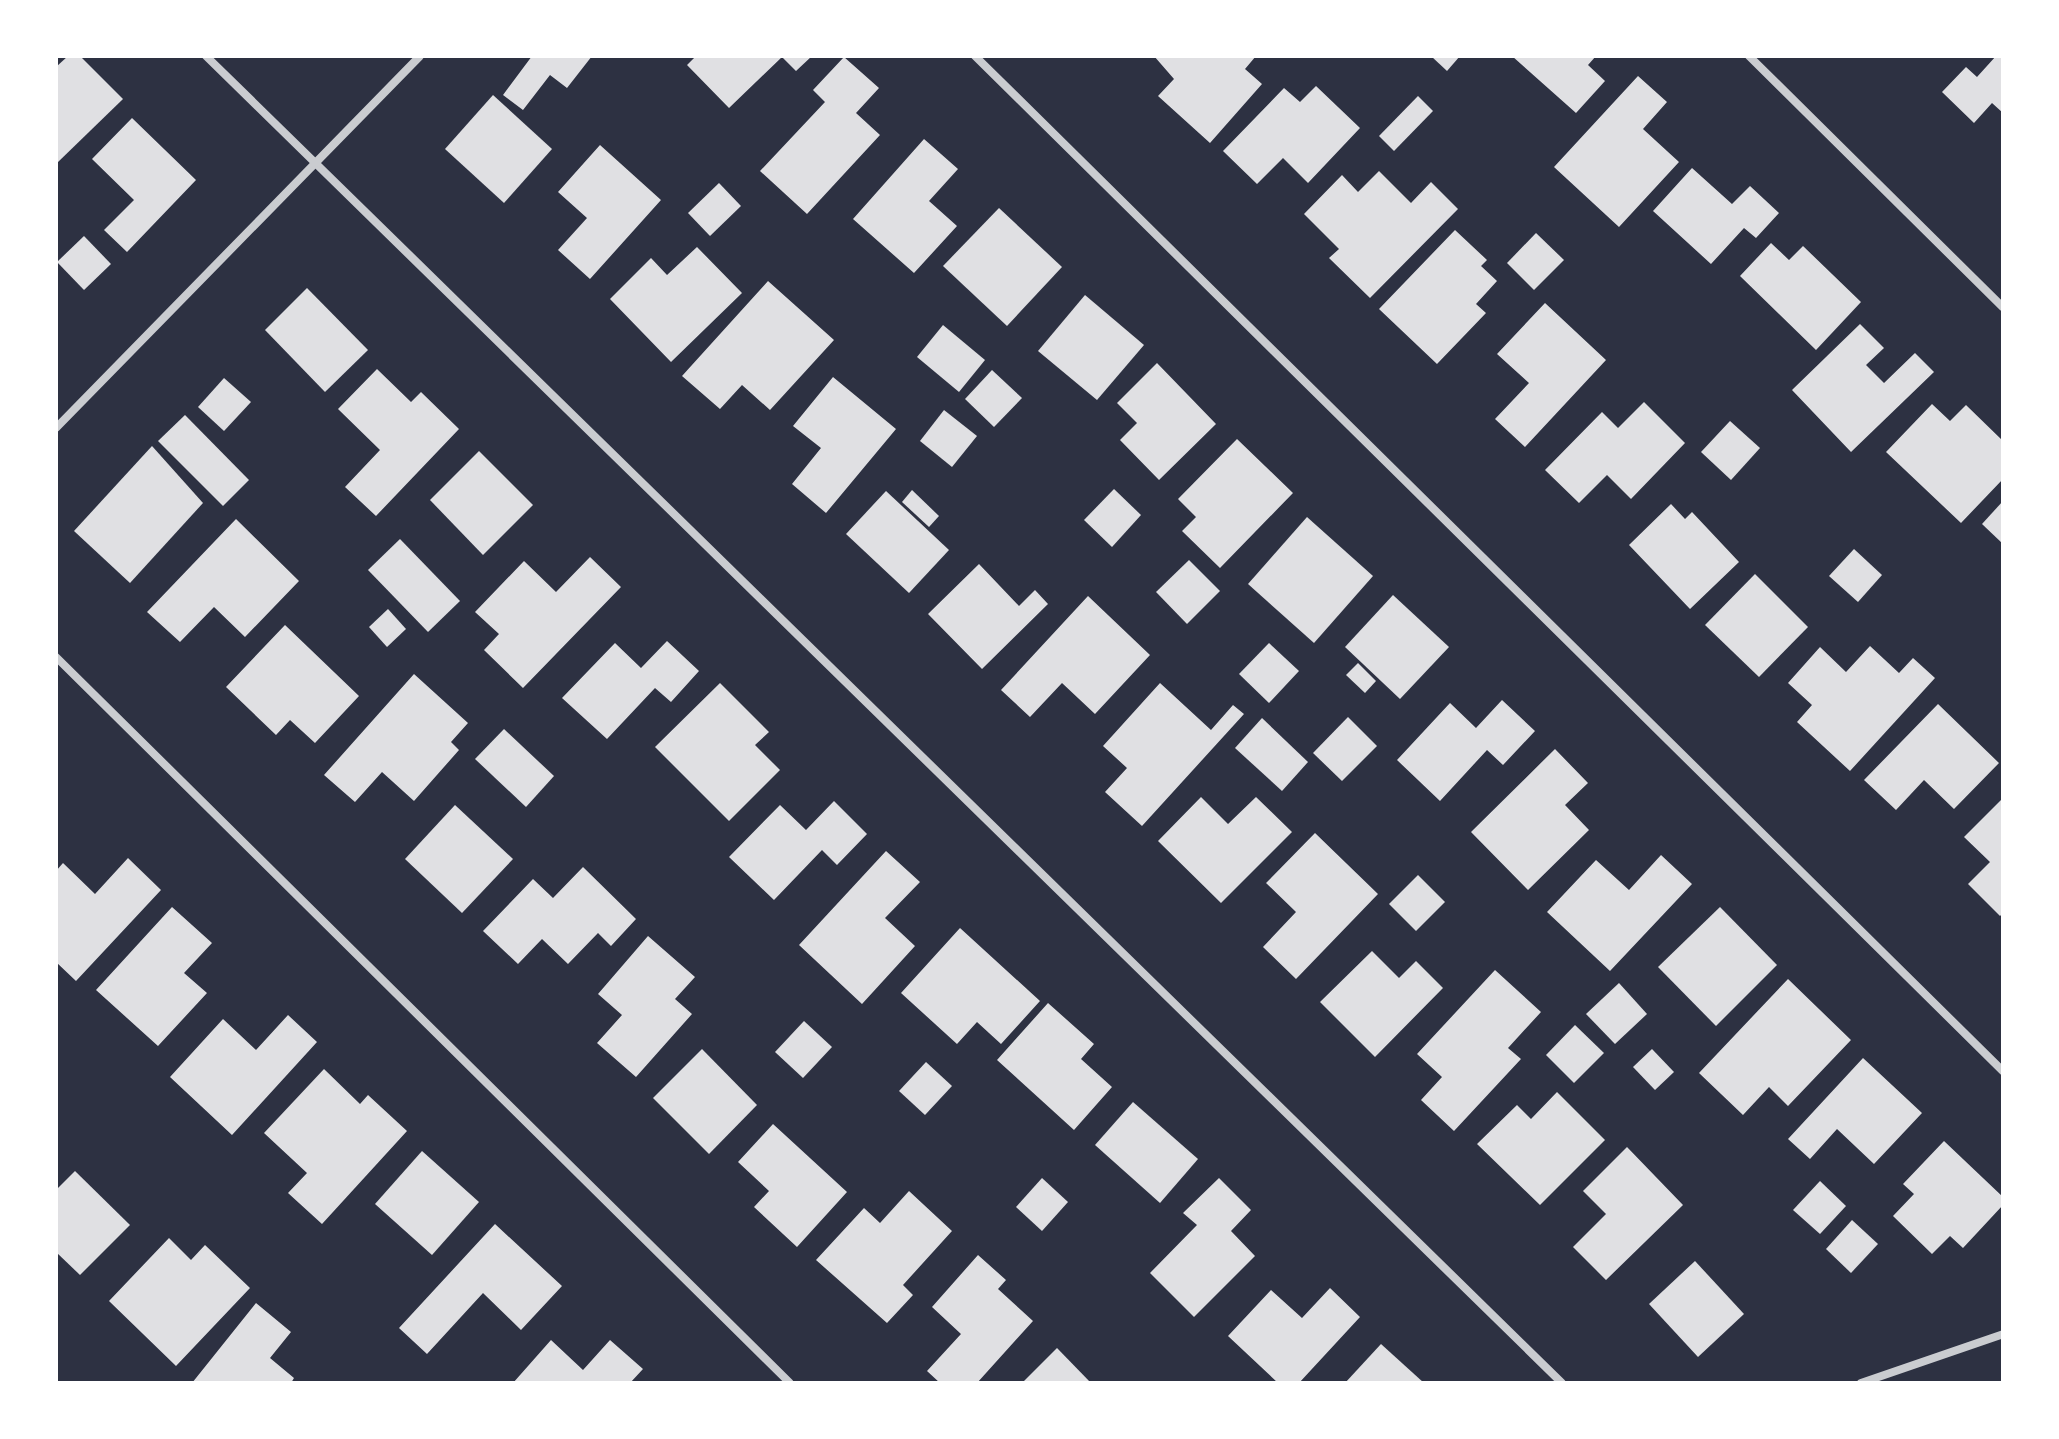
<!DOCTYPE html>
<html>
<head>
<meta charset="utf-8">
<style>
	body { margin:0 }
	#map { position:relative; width:2059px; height:1439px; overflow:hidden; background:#2d3142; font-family:Lato,sans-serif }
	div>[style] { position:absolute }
	.building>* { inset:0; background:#e0e0e3 }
	.minor>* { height:8px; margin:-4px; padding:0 4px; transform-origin:4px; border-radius:4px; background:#caccd0 }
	span { translate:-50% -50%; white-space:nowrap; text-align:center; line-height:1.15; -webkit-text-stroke:8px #fff; paint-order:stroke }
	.frame { position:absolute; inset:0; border:58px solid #fff; pointer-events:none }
</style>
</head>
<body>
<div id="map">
	<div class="building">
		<i style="clip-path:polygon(68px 56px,80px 56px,123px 99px,56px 164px,56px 67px)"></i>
		<i style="clip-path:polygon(532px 56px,592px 56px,567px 88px,550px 75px,523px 110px,503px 95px)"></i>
		<i style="clip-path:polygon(696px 56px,812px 56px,796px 71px,782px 57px,729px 108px,687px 65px)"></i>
		<i style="clip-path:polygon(1154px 56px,1256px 56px,1245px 69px,1262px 84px,1210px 143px,1158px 96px,1174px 79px)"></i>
		<i style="clip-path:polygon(1431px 56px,1460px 56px,1447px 71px)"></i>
		<i style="clip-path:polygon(1512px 56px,1596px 56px,1588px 65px,1605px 81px,1576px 113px)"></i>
		<i style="clip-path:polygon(1996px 56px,2003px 56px,2003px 113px,1992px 103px,1974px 123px,1942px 92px,1966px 67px,1977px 77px)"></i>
		<i style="clip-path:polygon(844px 57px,879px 88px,856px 113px,880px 135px,807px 214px,760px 171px,825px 102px,813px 90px)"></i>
		<i style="clip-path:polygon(1638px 76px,1667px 102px,1643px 129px,1679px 162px,1619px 227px,1554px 167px)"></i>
		<i style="clip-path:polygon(1316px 86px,1360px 128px,1308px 183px,1283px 158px,1257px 184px,1223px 151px,1284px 88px,1300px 102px)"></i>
		<i style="clip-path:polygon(493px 95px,552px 149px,504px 203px,445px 149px)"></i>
		<i style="clip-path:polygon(1418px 96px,1433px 111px,1394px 151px,1379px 136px)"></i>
		<i style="clip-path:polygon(132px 118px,196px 180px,127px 252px,104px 230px,134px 200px,92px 159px)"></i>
		<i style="clip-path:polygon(924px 139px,958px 169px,929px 201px,957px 226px,914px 273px,853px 219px)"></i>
		<i style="clip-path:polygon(600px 145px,661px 200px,590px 279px,558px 250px,587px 218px,558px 192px)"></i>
		<i style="clip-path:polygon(1692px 168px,1732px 204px,1750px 186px,1779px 213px,1756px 238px,1744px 228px,1711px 264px,1653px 211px)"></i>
		<i style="clip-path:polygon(1379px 171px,1411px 203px,1431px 182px,1458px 209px,1370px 298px,1329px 258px,1339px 249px,1304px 214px,1342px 175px,1358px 192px)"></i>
		<i style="clip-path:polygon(719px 183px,741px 206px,710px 236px,688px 213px)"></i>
		<i style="clip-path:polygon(999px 208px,1062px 267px,1007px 326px,943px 266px)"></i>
		<i style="clip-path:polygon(1455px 230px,1487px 260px,1481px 266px,1497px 281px,1476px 304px,1486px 313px,1437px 364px,1379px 309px)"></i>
		<i style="clip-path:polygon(1536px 233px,1564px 260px,1534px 290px,1507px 263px)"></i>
		<i style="clip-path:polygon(84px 236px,111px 264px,84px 290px,57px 262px)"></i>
		<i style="clip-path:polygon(1771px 243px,1789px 260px,1803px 246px,1861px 302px,1816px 350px,1740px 276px)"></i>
		<i style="clip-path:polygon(697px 247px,742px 293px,671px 362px,610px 299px,651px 258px,667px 275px)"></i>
		<i style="clip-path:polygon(768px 281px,834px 340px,770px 410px,742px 385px,720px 409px,682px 376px)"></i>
		<i style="clip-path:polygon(307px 288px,368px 350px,325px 392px,265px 330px)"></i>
		<i style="clip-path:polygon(1085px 295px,1144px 345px,1097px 400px,1038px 351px)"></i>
		<i style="clip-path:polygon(1545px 303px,1606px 360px,1525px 447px,1495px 419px,1529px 383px,1497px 354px)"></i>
		<i style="clip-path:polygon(1860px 324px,1884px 348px,1866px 365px,1884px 383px,1915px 353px,1934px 372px,1851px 452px,1792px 390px)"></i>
		<i style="clip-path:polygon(943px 325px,985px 360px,959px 392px,917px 357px)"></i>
		<i style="clip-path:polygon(1157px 363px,1216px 424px,1159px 480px,1120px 440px,1137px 423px,1117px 403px)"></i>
		<i style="clip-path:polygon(377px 369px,411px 402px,421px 392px,459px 429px,376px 516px,345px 487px,380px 450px,338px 409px)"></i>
		<i style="clip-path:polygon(992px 370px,1022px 398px,994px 427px,965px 399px)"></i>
		<i style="clip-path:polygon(833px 377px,896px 429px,826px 513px,792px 484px,821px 448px,793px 426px)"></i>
		<i style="clip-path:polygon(224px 378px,251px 402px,224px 431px,198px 407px)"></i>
		<i style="clip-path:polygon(1644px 402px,1685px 443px,1631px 499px,1607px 475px,1579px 503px,1545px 470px,1602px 412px,1618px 428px)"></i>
		<i style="clip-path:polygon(1932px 404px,1950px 421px,1966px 405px,2003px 441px,2003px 479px,1961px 523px,1886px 452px)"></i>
		<i style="clip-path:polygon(944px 410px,977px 436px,952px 467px,920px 441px)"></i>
		<i style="clip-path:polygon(185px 415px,249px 480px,223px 506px,158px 441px)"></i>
		<i style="clip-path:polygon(1730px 421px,1760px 448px,1731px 480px,1701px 452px)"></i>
		<i style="clip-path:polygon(1237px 439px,1293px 493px,1220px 568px,1182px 531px,1196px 517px,1178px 499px)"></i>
		<i style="clip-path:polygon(152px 446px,203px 503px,130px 583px,74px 531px)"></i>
		<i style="clip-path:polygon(479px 451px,533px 505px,483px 555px,430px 500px)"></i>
		<i style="clip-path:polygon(1114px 489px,1141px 515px,1112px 547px,1084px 520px)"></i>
		<i style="clip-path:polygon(912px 490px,939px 516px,929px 527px,902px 502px)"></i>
		<i style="clip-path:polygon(886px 491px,949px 550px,909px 593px,846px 534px)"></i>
		<i style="clip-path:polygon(2003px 501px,2003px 544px,1982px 524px)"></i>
		<i style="clip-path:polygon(1671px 504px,1685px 519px,1692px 512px,1739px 562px,1690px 609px,1629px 545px)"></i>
		<i style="clip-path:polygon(1307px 517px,1373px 576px,1314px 643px,1248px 584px)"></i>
		<i style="clip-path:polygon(236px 519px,299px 581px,245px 637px,214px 607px,180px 642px,147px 612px)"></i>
		<i style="clip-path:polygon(400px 539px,460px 601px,428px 632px,368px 570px)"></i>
		<i style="clip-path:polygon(1854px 549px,1882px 575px,1858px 602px,1829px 576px)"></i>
		<i style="clip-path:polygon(590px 557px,621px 587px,523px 688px,484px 650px,499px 634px,475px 612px,524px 561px,556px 592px)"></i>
		<i style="clip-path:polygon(1189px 560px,1220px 591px,1187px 624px,1156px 592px)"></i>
		<i style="clip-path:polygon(979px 564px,1019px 606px,1035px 590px,1048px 604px,982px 669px,928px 614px)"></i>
		<i style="clip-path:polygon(1755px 574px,1808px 627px,1759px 677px,1705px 625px)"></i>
		<i style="clip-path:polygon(1393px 595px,1449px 647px,1400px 699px,1345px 647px)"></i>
		<i style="clip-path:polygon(1088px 596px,1150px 655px,1095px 714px,1062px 683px,1030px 717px,1001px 690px)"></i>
		<i style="clip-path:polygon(388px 609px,406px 629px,387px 647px,369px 627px)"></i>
		<i style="clip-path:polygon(285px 625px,359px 696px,315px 743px,290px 720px,276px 735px,226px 687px)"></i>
		<i style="clip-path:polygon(667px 641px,699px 671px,671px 702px,655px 688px,607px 739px,562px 698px,615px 643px,641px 668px)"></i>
		<i style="clip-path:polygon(1269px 643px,1299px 671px,1269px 703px,1239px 674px)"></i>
		<i style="clip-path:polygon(1870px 646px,1899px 673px,1913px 658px,1935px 678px,1850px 771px,1797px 722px,1812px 705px,1788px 683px,1820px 647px,1846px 672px)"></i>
		<i style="clip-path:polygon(1358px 663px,1376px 681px,1365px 693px,1346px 675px)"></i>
		<i style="clip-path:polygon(414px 674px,468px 723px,451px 742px,459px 750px,414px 801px,382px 772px,355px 802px,324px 775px)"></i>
		<i style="clip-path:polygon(720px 683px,769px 732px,755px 745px,780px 770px,729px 821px,655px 747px)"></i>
		<i style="clip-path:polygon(1160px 683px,1211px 730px,1233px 705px,1244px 714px,1142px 826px,1105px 792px,1127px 768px,1103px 746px)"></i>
		<i style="clip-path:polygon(1502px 700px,1535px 731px,1503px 765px,1487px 750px,1440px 801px,1397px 760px,1450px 703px,1476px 728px)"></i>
		<i style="clip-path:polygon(1938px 704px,1999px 763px,1954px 809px,1924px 780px,1896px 810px,1864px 780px)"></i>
		<i style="clip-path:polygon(1348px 717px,1377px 746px,1342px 781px,1313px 753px)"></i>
		<i style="clip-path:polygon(1262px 718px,1308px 762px,1282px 791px,1235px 748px)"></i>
		<i style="clip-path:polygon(504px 729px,554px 776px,526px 807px,475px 759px)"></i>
		<i style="clip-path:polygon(1555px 749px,1588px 783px,1565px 805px,1589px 830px,1528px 890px,1471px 832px)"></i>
		<i style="clip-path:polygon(1201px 797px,1228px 824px,1256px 797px,1292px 832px,1221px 903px,1158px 841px)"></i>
		<i style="clip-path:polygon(2003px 798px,2003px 913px,2000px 916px,1968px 884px,1990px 862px,1964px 837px)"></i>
		<i style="clip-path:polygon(834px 801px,867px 834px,837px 865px,822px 850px,774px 900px,729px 857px,780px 805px,806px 830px)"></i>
		<i style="clip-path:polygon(455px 805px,513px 859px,462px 913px,405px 859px)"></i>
		<i style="clip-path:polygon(1315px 833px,1378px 894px,1296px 979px,1263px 947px,1296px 912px,1266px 883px)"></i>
		<i style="clip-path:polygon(886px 851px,920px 882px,885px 918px,915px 946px,862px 1004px,799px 945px)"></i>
		<i style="clip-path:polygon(1661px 855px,1692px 884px,1610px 971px,1547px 912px,1596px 860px,1629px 890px)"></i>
		<i style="clip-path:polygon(128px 858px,161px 890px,76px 981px,56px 962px,56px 871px,63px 863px,95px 894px)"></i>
		<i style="clip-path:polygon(583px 867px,636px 919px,611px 946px,598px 933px,568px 964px,542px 939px,518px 964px,483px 931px,533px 879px,553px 898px)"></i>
		<i style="clip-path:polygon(1418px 875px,1445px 902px,1416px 931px,1389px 904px)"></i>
		<i style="clip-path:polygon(172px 907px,212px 943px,184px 973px,207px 993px,158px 1046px,96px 990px)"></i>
		<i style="clip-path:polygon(1720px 907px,1777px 965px,1716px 1026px,1658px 967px)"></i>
		<i style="clip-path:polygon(960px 928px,1040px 1001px,1001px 1044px,977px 1022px,957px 1044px,901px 993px)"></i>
		<i style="clip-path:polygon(648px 936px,695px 977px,675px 999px,692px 1014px,636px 1077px,597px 1043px,622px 1015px,598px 994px)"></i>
		<i style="clip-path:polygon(1372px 951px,1399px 978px,1416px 961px,1443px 988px,1375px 1057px,1320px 1002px)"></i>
		<i style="clip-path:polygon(1495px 970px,1541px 1012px,1508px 1048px,1521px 1059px,1454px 1131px,1421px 1100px,1442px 1077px,1417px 1054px)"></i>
		<i style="clip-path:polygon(1788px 979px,1851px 1040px,1788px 1106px,1769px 1087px,1743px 1115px,1699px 1073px)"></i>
		<i style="clip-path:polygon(1619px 983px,1647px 1014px,1615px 1044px,1586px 1014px)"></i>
		<i style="clip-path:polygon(1048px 1003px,1094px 1044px,1081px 1059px,1112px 1087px,1074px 1130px,997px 1060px)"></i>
		<i style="clip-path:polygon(288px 1015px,317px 1042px,232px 1135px,170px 1077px,223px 1019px,256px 1050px)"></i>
		<i style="clip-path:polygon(804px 1021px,832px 1047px,803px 1078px,775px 1052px)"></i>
		<i style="clip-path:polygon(1575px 1025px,1604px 1053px,1574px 1083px,1546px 1055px)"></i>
		<i style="clip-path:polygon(702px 1049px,757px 1105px,709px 1154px,653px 1098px)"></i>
		<i style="clip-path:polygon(1652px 1049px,1674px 1072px,1655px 1090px,1633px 1067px)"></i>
		<i style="clip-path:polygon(1863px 1058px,1922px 1113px,1874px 1164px,1837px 1129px,1810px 1159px,1788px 1139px)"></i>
		<i style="clip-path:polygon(926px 1062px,952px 1086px,925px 1115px,899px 1091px)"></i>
		<i style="clip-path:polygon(324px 1069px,360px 1104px,368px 1095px,407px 1131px,322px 1224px,288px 1193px,307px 1173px,264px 1133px)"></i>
		<i style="clip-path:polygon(1557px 1092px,1605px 1140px,1540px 1205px,1477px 1144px,1517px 1105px,1531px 1119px)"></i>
		<i style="clip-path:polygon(1133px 1102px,1198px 1159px,1160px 1203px,1095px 1145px)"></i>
		<i style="clip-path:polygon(773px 1124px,847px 1192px,797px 1247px,754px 1207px,769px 1191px,738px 1162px)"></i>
		<i style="clip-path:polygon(1944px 1141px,2003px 1197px,2003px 1205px,1963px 1248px,1950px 1236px,1932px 1254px,1893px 1216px,1914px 1194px,1903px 1184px)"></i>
		<i style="clip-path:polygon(1627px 1147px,1683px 1205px,1606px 1280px,1573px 1247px,1606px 1214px,1583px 1191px)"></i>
		<i style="clip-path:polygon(422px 1151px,479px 1202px,432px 1255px,375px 1204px)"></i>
		<i style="clip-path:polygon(75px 1171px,130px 1225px,80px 1275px,56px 1252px,56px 1190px)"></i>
		<i style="clip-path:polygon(1042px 1178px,1068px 1202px,1042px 1231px,1016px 1207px)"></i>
		<i style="clip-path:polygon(1219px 1178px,1251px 1210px,1231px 1231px,1255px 1256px,1194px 1317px,1150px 1273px,1197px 1225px,1183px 1213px)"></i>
		<i style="clip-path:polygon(1820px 1181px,1846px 1206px,1820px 1234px,1793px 1210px)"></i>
		<i style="clip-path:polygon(909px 1191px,952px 1231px,903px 1285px,913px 1295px,887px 1323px,816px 1260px,864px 1208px,880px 1223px)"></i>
		<i style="clip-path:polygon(1852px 1220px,1878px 1244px,1851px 1273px,1826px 1249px)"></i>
		<i style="clip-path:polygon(495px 1224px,562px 1286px,521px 1330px,483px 1293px,427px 1354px,399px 1328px)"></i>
		<i style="clip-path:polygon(169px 1238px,191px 1260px,205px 1245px,250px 1288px,176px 1366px,109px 1301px)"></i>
		<i style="clip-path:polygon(978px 1255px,1006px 1280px,998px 1289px,1033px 1321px,977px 1383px,940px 1383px,927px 1371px,961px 1334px,932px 1307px)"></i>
		<i style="clip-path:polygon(1695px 1261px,1744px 1314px,1698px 1357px,1649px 1304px)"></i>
		<i style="clip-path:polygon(1330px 1288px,1360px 1317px,1299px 1383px,1278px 1383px,1228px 1336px,1271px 1290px,1302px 1318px)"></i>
		<i style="clip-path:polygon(256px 1303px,291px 1332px,270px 1358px,294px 1378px,291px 1383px,192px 1383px)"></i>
		<i style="clip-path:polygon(551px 1340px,583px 1370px,610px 1340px,643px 1369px,630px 1383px,513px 1383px)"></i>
		<i style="clip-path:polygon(1381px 1344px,1424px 1383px,1345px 1383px)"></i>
		<i style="clip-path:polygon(1057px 1348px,1091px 1383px,1022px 1383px)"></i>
	</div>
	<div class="minor">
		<i style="left:206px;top:56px;width:1897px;rotate:44.38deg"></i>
		<i style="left:975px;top:56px;width:1445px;rotate:44.64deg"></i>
		<i style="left:1749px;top:56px;width:357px;rotate:44.7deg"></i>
		<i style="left:56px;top:428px;width:520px;rotate:-45.62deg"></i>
		<i style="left:56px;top:657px;width:1032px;rotate:44.69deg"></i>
		<i style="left:1861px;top:1383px;width:150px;rotate:-19deg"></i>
	</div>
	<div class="frame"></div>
</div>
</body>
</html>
